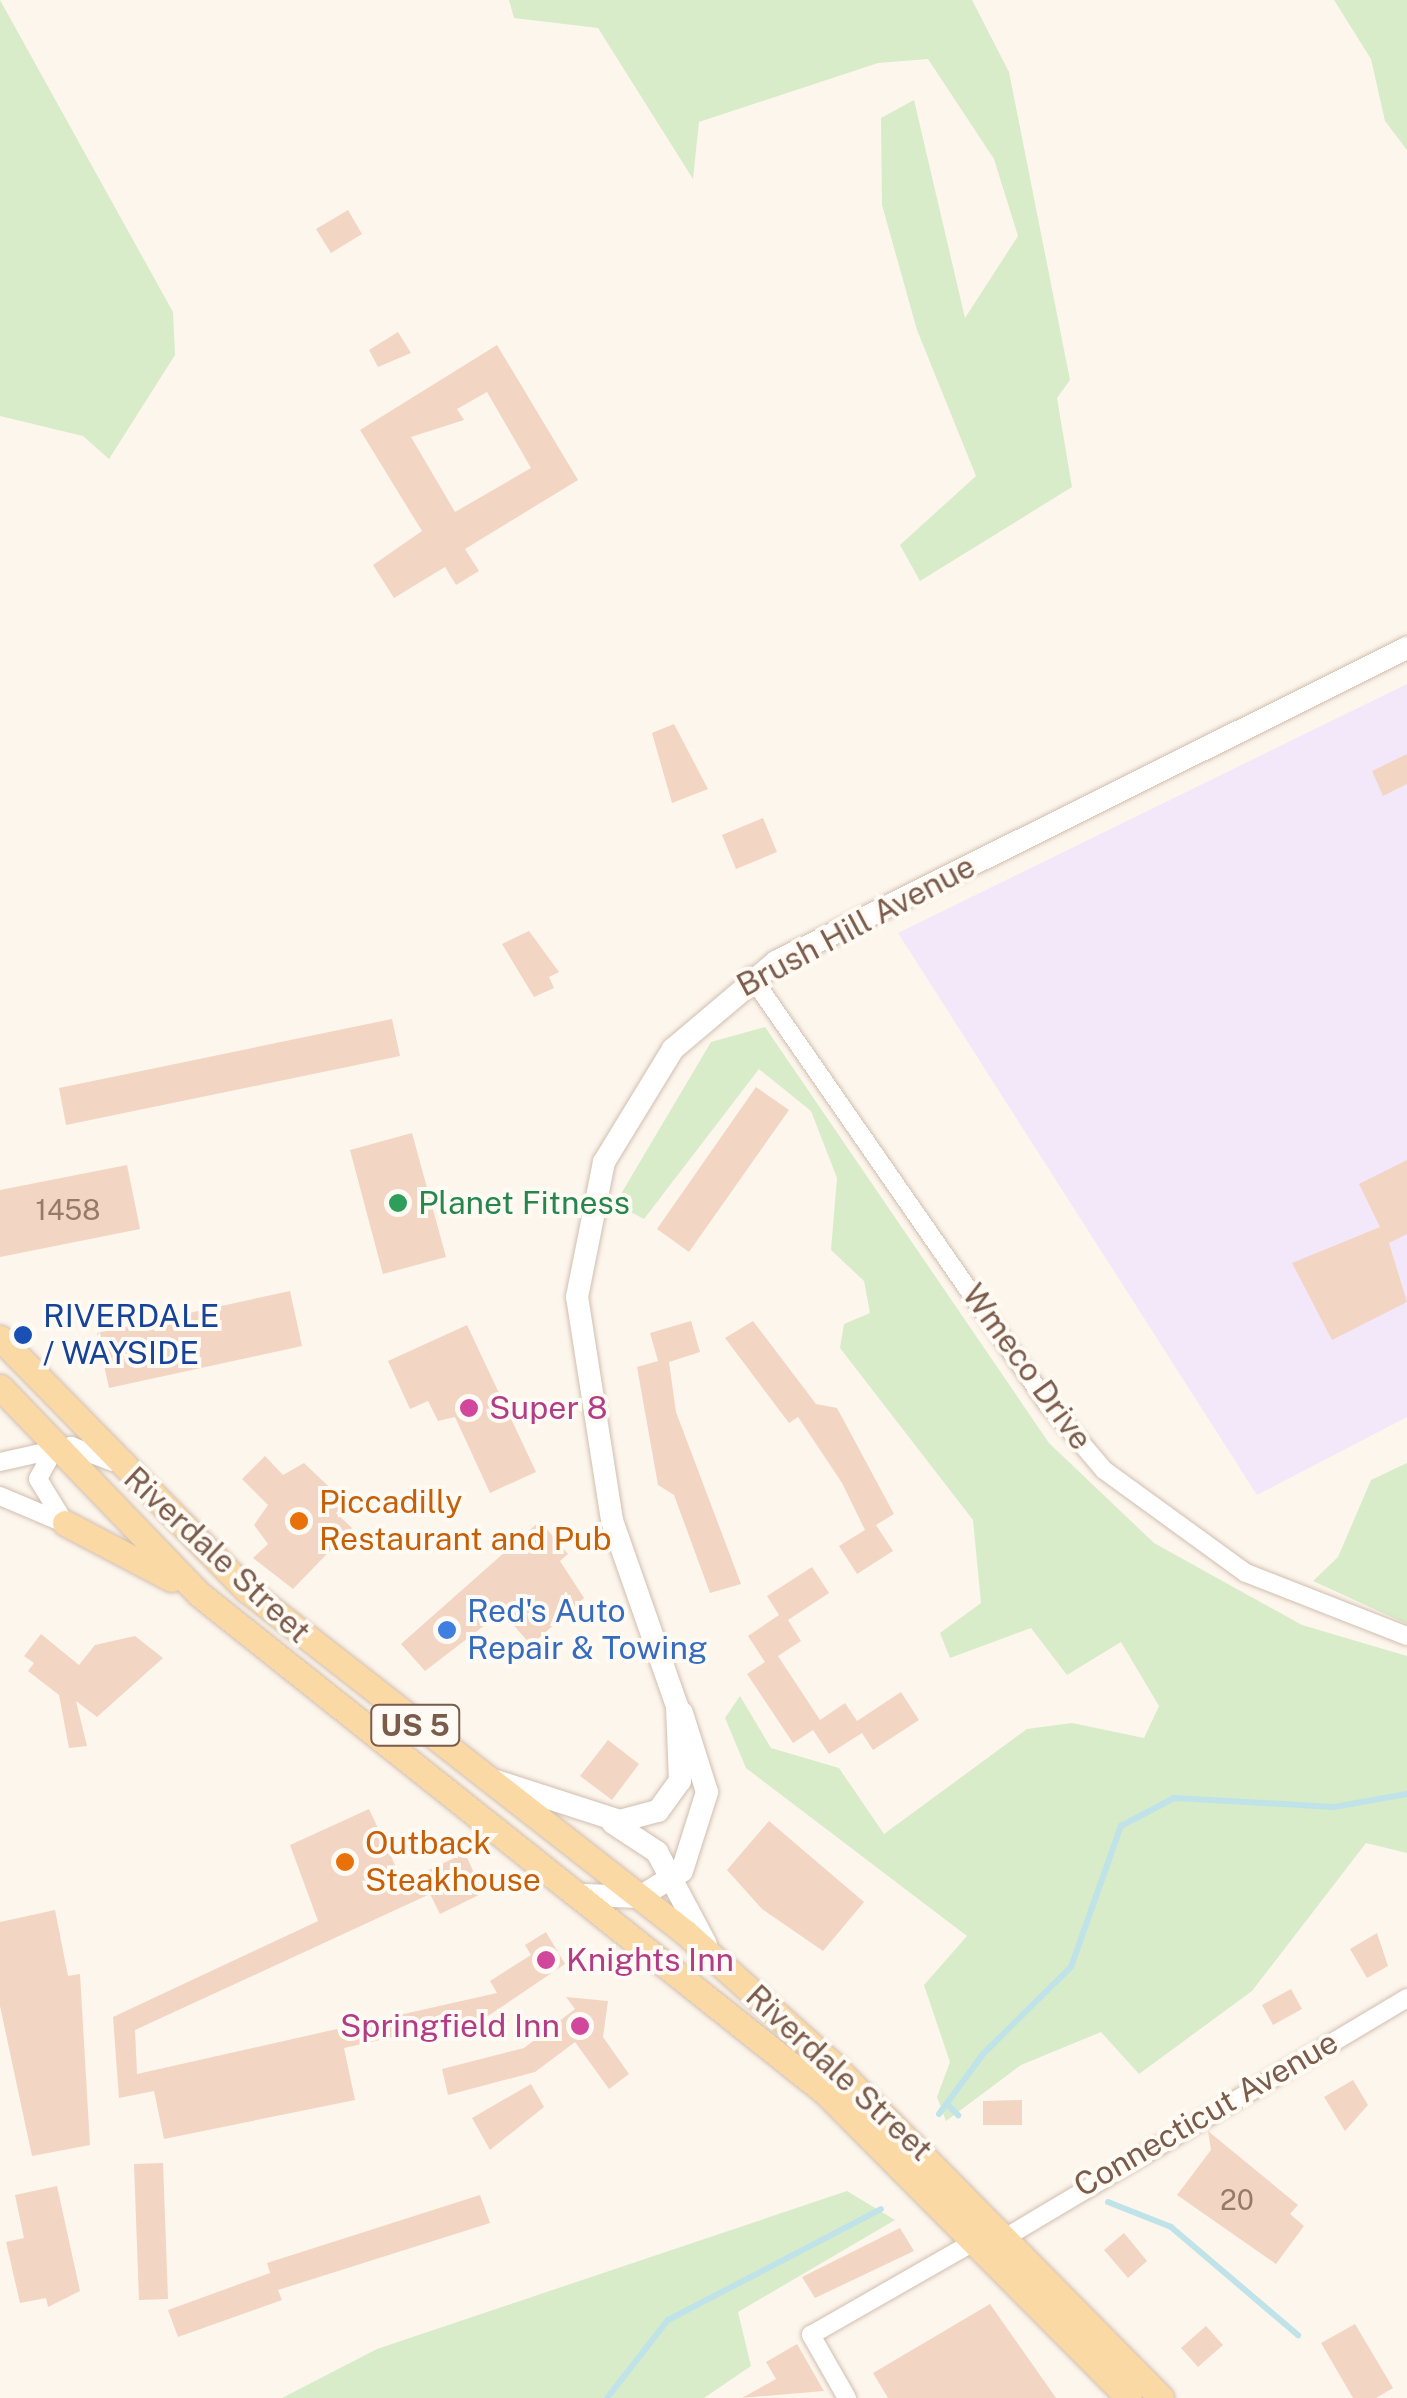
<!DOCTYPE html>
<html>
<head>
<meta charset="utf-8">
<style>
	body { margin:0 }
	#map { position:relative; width:1407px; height:2398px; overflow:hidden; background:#fdf6ec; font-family:"Public Sans",sans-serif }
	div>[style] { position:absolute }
	.education>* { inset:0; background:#f3e8fa }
	.green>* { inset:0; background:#d8ecc9 }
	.stream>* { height:6px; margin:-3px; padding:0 3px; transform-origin:3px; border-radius:3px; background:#bfe3e8 }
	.building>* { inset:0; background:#f3d5c3 }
	.roads { filter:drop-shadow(0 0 2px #d1beb0) drop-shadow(0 0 2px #d1beb0) }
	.street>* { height:18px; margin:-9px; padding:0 9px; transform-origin:9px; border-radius:9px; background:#fff }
	.secondary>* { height:22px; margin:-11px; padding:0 11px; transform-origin:11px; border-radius:11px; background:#fff }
	.primary>* { height:25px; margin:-12.5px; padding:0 12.5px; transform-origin:12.5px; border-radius:12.5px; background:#fbd9a5 }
	.dots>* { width:28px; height:28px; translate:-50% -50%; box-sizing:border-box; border:5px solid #fffaf3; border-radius:50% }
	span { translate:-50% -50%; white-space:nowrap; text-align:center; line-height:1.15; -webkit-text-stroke:8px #fffaf3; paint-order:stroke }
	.number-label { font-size:28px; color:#987a6a }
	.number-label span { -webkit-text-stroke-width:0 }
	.shield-label span { padding:2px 8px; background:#fffaf3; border:2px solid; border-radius:8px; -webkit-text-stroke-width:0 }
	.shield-label { font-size:30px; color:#7a5c4d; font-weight:700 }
	.street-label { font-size:32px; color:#7a5c4d }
	.leisure-label { font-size:32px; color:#27864d }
	.left { translate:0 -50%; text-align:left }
	.transit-label { font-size:32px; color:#164399 }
	.hotel-label { font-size:32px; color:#b23c85 }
	.right { translate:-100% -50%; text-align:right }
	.food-label { font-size:32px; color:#c56008 }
	.shop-label { font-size:32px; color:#366cbe }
</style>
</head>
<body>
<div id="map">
	<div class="education">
		<i style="clip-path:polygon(1407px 684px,1407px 1417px,1257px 1495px,898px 933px)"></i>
	</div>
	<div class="green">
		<i style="clip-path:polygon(0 0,173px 312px,175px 355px,109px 459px,83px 436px,0 416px)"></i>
		<i style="clip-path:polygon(509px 0,972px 0,1009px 72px,1070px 380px,1057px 398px,1072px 487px,920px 581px,900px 545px,976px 476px,917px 330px,882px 205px,881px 118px,914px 100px,965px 318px,1018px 236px,994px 159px,928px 59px,878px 63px,699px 122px,693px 179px,598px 28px,514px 18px)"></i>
		<i style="clip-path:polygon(1334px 0,1407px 0,1407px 150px,1385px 121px,1371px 59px)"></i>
		<i style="clip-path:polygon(765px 1027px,1049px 1443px,1154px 1543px,1302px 1625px,1407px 1656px,1407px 1853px,1366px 1843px,1252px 1991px,1139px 2074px,1101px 2032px,1021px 2065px,946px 2121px,937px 2097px,950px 2062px,924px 1985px,967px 1936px,746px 1768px,725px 1718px,740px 1696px,771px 1748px,839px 1768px,884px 1834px,1027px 1729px,1072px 1723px,1144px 1738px,1159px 1706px,1121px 1642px,1067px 1675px,1031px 1628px,950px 1658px,940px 1633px,981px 1603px,973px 1520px,840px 1348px,844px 1324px,870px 1313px,864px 1281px,831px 1250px,837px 1178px,811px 1111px,759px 1069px,644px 1219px,615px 1204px,711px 1042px)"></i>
		<i style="clip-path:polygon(1407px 1463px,1407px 1624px,1313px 1581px,1338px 1557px,1371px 1480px)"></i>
		<i style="clip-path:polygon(847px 2191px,895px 2220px,738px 2312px,751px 2366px,704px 2398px,282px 2398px,377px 2349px)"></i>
	</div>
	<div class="stream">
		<i style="left:947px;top:2104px;width:16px;rotate:45deg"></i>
		<i style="left:939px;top:2114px;width:74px;rotate:-53.7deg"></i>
		<i style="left:983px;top:2054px;width:124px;rotate:-44.7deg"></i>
		<i style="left:1071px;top:1967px;width:150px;rotate:-70.5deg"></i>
		<i style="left:1121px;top:1826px;width:60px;rotate:-27.8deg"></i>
		<i style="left:1174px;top:1798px;width:160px;rotate:3.2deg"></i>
		<i style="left:1334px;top:1807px;width:74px;rotate:-10.1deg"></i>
		<i style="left:1108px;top:2202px;width:68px;rotate:21.6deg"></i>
		<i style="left:1171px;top:2227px;width:167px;rotate:40.4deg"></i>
		<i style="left:607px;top:2398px;width:99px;rotate:-52deg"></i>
		<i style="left:668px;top:2320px;width:240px;rotate:-27.5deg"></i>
	</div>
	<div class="building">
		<i style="clip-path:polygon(348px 210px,362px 234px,331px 253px,316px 229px)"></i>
		<i style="clip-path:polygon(398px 332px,411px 353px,378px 367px,369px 350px)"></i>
		<i style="clip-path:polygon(evenodd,497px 345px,578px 480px,465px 549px,479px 571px,456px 585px,445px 567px,394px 598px,373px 565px,422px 531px,360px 430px,497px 345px,487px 392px,531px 468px,455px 512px,411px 437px,464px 420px,457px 409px,487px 392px)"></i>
		<i style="clip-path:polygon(674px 724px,708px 789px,672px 803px,652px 733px)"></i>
		<i style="clip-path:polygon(1407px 754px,1407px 784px,1383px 796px,1372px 771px)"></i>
		<i style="clip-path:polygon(763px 818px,777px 852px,736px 869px,722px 835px)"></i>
		<i style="clip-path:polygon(529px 931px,559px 972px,549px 977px,554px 988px,534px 997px,502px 944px)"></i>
		<i style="clip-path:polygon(392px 1019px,400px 1056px,66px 1125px,59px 1088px)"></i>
		<i style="clip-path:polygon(756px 1087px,789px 1110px,689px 1252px,657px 1229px)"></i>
		<i style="clip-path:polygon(412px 1133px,446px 1257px,383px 1274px,350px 1150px)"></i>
		<i style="clip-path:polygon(1407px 1160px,1407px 1234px,1389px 1243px,1407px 1302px,1332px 1340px,1292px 1263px,1380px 1227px,1359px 1184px)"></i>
		<i style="clip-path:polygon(127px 1165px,140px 1229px,0 1257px,0 1190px)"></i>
		<i style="clip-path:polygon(290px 1291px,302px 1346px,109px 1388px,97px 1333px)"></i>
		<i style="clip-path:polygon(691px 1321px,700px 1352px,669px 1362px,676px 1412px,741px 1584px,710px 1593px,674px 1495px,658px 1485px,637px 1367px,658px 1361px,650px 1333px)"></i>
		<i style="clip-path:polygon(753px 1321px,816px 1404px,837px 1408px,894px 1514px,876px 1525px,893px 1551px,857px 1574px,839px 1546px,865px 1530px,842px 1483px,798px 1417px,789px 1423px,725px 1338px)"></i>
		<i style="clip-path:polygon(467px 1325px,536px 1472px,490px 1493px,455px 1417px,438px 1421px,428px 1401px,410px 1409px,388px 1361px)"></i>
		<i style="clip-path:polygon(265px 1456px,283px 1475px,304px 1463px,346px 1503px,336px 1513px,352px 1528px,293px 1589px,253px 1558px,268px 1544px,254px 1525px,268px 1505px,242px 1479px)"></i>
		<i style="clip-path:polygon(540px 1521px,568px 1554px,560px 1561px,584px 1598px,531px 1645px,502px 1612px,425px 1671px,401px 1644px)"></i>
		<i style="clip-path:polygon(812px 1567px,829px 1593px,788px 1620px,801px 1641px,778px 1656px,820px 1720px,845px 1703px,857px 1721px,901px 1692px,919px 1720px,873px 1750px,862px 1733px,829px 1754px,813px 1730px,793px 1743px,747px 1674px,765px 1662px,748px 1636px,779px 1615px,767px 1596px)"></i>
		<i style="clip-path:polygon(41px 1634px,79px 1665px,95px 1645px,135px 1636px,163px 1658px,97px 1717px,76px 1701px,87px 1746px,69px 1748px,59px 1695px,28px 1671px,34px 1663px,24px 1656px)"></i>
		<i style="clip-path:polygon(608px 1740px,639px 1764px,612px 1800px,580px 1776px)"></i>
		<i style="clip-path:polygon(369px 1809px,403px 1882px,465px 1853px,483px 1893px,440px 1914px,430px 1894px,135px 2030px,137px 2074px,497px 1993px,490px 1981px,531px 1955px,525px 1945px,546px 1932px,565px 1964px,488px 2016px,344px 2048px,355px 2100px,164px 2139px,154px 2091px,119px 2098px,113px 2017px,318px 1921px,290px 1845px)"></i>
		<i style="clip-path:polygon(769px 1821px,864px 1902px,823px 1951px,762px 1909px,727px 1870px)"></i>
		<i style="clip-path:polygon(55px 1910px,68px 1976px,80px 1974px,90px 2145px,32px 2156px,0 2006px,0 1922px)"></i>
		<i style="clip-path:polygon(1377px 1933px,1388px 1966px,1367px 1978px,1350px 1949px)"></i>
		<i style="clip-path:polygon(1291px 1989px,1302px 2009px,1273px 2025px,1262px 2005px)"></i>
		<i style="clip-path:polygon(566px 1997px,608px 2001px,603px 2037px,629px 2074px,609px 2089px,575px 2042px,535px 2072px,448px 2095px,442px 2069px,524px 2048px,575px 2009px)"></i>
		<i style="clip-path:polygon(1353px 2080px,1368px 2105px,1345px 2131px,1324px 2097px)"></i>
		<i style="clip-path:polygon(531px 2084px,544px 2107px,490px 2150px,472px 2118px)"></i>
		<i style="clip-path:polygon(1022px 2100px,1022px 2125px,983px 2125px,983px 2101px)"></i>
		<i style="clip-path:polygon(1208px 2131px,1298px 2205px,1290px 2214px,1304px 2226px,1276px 2264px,1177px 2195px,1211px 2150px)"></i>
		<i style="clip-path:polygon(163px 2163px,168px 2299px,139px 2300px,134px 2164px)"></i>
		<i style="clip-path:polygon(57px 2186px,80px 2291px,48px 2307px,46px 2298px,20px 2303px,6px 2242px,24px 2238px,15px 2195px)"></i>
		<i style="clip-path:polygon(480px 2195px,490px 2223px,278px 2290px,282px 2300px,178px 2337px,168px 2310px,270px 2273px,267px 2263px)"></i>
		<i style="clip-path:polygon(900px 2228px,914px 2251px,815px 2298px,802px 2277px)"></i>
		<i style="clip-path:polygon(1124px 2233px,1147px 2261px,1128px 2278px,1104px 2250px)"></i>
		<i style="clip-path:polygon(990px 2304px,1056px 2398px,888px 2398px,873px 2373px)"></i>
		<i style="clip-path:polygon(1355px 2324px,1393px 2388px,1376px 2398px,1353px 2398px,1321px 2343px)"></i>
		<i style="clip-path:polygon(1206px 2326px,1223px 2345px,1198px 2367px,1181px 2348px)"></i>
		<i style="clip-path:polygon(797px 2344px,824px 2391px,742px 2398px,776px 2379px,766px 2362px)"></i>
	</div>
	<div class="roads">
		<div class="street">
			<i style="left:751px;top:976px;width:520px;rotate:55.27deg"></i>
			<i style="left:1047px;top:1403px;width:88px;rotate:49.6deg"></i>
			<i style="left:1104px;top:1470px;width:175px;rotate:36deg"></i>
			<i style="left:1246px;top:1573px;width:173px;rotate:21.4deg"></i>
			<i style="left:55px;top:1448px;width:35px;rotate:119deg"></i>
			<i style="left:38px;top:1479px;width:52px;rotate:58.5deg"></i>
			<i style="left:0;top:1462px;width:73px;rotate:-12.7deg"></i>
			<i style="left:71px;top:1446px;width:45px;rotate:20.9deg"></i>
			<i style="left:0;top:1496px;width:69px;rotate:22.9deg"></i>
			<i style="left:1008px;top:2236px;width:465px;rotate:-30.8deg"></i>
			<i style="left:847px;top:2398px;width:73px;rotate:-119.7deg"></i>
			<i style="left:811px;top:2335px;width:191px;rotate:-29.8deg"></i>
		</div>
		<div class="secondary">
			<i style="left:496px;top:1781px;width:130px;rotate:17.9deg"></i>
			<i style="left:620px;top:1821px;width:39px;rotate:-15deg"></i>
			<i style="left:658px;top:1811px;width:37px;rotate:-54deg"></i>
			<i style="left:680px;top:1781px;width:75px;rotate:-92.3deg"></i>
			<i style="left:677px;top:1706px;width:197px;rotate:-109.3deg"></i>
			<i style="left:612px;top:1520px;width:226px;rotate:-98.9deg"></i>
			<i style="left:577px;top:1297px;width:138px;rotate:-78.7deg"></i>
			<i style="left:604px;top:1162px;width:132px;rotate:-58.6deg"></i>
			<i style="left:673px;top:1049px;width:135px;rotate:-40.2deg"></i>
			<i style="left:776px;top:962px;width:705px;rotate:-26.46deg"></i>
			<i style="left:613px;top:1823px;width:53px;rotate:33.4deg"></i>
			<i style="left:657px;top:1852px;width:104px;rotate:62deg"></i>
			<i style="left:585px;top:1895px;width:55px;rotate:2.1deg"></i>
			<i style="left:640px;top:1897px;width:49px;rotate:-31.8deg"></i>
			<i style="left:682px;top:1871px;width:83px;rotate:-72.4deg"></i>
			<i style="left:707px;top:1792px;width:83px;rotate:-107.6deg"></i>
		</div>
		<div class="primary">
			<i style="left:0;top:1338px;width:353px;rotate:45.6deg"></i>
			<i style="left:247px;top:1590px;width:557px;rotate:38deg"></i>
			<i style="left:686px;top:1933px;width:195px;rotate:41.9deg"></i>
			<i style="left:831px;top:2063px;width:470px;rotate:45.4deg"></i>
			<i style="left:0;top:1387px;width:287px;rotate:46.1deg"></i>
			<i style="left:199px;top:1594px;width:801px;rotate:38.51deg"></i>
			<i style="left:826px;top:2093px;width:430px;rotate:45.2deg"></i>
			<i style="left:65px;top:1523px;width:120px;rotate:27.8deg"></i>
		</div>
	</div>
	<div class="dots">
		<i style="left:398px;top:1203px;background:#2e9e5b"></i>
		<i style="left:23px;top:1335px;background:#1a4fb4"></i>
		<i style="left:469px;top:1408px;background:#d1479c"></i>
		<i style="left:299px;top:1521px;background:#e8710a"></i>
		<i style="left:447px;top:1630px;background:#3f7fe0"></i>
		<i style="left:345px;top:1862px;background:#e8710a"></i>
		<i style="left:546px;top:1960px;background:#d1479c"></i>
		<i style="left:580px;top:2026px;background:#d1479c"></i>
	</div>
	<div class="number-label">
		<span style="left:68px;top:1210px">1458</span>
		<span style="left:1237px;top:2200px">20</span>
	</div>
	<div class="shield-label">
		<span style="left:415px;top:1725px">US 5</span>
	</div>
	<div class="street-label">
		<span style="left:856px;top:926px;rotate:-28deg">Brush Hill Avenue</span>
		<span style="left:1027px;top:1367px;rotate:54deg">Wmeco Drive</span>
		<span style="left:217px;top:1555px;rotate:43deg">Riverdale Street</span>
		<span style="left:839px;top:2073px;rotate:43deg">Riverdale Street</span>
		<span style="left:1206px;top:2114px;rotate:-30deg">Connecticut Avenue</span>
	</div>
	<div class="leisure-label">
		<span class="left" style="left:418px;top:1203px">Planet Fitness</span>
	</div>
	<div class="transit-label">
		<span class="left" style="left:43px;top:1335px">RIVERDALE<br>/ WAYSIDE</span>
	</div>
	<div class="hotel-label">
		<span class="left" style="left:489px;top:1408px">Super 8</span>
		<span class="left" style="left:566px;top:1960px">Knights Inn</span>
		<span class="right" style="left:560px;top:2026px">Springfield Inn</span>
	</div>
	<div class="food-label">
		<span class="left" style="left:319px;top:1521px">Piccadilly<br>Restaurant and Pub</span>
		<span class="left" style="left:365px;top:1862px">Outback<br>Steakhouse</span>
	</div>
	<div class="shop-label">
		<span class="left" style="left:467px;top:1630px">Red's Auto<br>Repair &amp; Towing</span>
	</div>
</div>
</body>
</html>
